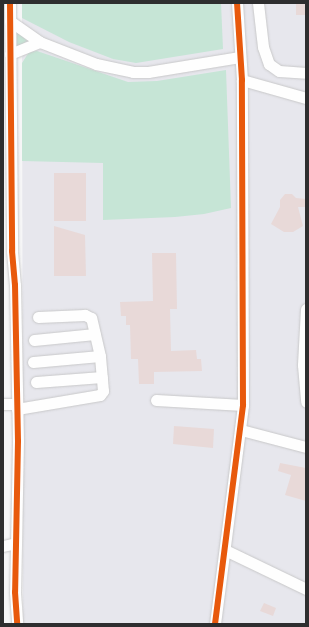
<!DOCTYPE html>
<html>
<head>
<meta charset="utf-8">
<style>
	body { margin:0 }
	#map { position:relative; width:309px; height:627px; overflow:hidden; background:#f6f6f7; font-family:"Source Serif 4",serif }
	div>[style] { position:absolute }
	.built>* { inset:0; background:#e7e7ed }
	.green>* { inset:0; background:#c6e5d6 }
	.building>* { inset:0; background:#e8d9d8 }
	.roads { filter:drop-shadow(0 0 1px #c8c8c9) drop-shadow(0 0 1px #c8c8c9) }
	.minor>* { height:11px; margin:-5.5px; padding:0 5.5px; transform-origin:5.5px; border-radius:5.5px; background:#fefefe }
	.cycleway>* { height:6px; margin:-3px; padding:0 3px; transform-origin:3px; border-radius:3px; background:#e8590c }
	span { translate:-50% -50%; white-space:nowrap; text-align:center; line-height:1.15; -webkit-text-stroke:3px #fff; paint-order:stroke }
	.frame { position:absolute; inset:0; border:4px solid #2e2e2f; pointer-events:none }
</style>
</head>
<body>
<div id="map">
	<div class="built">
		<i style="clip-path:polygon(22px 3px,306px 3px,306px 624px,23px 624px)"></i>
	</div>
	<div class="green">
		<i style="clip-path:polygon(22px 3px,221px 3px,223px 49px,136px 63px,113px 59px,69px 42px,22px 18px)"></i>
		<i style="clip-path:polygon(17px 31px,27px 41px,16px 48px)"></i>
		<i style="clip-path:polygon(37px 51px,128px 82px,157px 81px,226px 70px,231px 208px,204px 214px,175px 217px,103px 220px,103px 163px,22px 161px,22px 63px,29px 52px)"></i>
	</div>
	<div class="building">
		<i style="clip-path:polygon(296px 3px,306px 3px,306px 15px,296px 15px)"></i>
		<i style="clip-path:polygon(54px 173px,86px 173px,86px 221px,54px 221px)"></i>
		<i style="clip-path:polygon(285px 194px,292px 194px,296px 198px,306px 199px,306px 207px,298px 207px,303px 226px,293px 232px,284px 232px,271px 224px,280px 207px,280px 200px)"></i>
		<i style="clip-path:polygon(54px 226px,85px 235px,86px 276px,54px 276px)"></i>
		<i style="clip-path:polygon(152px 253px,176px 253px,177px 309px,170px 309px,171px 351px,196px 350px,197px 359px,201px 359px,202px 371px,154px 372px,154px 384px,139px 384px,138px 359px,131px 359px,130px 325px,126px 325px,126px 316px,121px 316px,120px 302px,153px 301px)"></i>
		<i style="clip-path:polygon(174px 426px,214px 429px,213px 448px,173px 444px)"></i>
		<i style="clip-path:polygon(280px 463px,306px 468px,306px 501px,285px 495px,291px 475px,278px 471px)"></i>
		<i style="clip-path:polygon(264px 603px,276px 608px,273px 616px,260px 611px)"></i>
	</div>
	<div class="roads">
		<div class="minor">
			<i style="left:10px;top:3px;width:248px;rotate:89.5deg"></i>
			<i style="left:12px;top:251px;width:34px;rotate:85deg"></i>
			<i style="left:15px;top:285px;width:156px;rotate:88.9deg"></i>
			<i style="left:18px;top:441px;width:151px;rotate:91.1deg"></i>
			<i style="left:15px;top:592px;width:32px;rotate:86deg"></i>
			<i style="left:258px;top:3px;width:44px;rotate:83.5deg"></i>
			<i style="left:263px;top:47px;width:18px;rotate:71deg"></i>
			<i style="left:269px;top:64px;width:12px;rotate:35deg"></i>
			<i style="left:279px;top:71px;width:27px;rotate:4deg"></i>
			<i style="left:10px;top:21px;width:37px;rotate:35deg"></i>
			<i style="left:40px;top:42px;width:60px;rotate:21.4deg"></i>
			<i style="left:96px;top:64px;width:38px;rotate:12deg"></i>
			<i style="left:133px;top:72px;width:15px"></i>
			<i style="left:148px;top:72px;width:93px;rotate:-9.3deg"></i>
			<i style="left:10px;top:54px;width:32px;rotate:-22deg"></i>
			<i style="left:242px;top:80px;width:66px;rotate:15.7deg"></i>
			<i style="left:306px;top:309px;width:56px;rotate:93.1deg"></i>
			<i style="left:303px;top:365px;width:37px;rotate:85deg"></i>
			<i style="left:34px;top:340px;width:61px;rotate:-5.6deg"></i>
			<i style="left:33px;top:362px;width:67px;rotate:-5.1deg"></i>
			<i style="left:36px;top:382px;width:66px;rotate:-4.3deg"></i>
			<i style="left:156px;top:400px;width:87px;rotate:3.3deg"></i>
			<i style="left:3px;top:404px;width:14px"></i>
			<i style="left:17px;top:409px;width:84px;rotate:-9.6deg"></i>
			<i style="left:100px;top:395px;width:5px;rotate:-53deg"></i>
			<i style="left:103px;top:391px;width:35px;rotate:-95deg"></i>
			<i style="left:100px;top:356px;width:39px;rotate:-103deg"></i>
			<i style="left:91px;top:318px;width:7px;rotate:-153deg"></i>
			<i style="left:85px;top:315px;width:47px;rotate:177.6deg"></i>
			<i style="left:241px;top:430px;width:67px;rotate:14.7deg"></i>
			<i style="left:3px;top:546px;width:13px;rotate:-13deg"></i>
			<i style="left:225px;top:550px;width:90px;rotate:25.7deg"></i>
			<i style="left:215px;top:624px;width:221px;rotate:-82.7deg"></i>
			<i style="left:243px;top:405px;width:325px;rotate:-90.2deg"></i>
			<i style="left:242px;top:80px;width:77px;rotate:-93.7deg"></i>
		</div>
	</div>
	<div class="cycleway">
		<i style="left:10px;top:3px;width:248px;rotate:89.5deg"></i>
		<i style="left:12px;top:251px;width:34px;rotate:85deg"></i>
		<i style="left:15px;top:285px;width:156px;rotate:88.9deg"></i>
		<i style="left:18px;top:441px;width:151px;rotate:91.1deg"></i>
		<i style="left:15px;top:592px;width:32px;rotate:86deg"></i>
		<i style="left:215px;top:624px;width:221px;rotate:-82.7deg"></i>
		<i style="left:243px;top:405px;width:325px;rotate:-90.2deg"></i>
		<i style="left:242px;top:80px;width:77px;rotate:-93.7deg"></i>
	</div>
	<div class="frame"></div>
</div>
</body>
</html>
